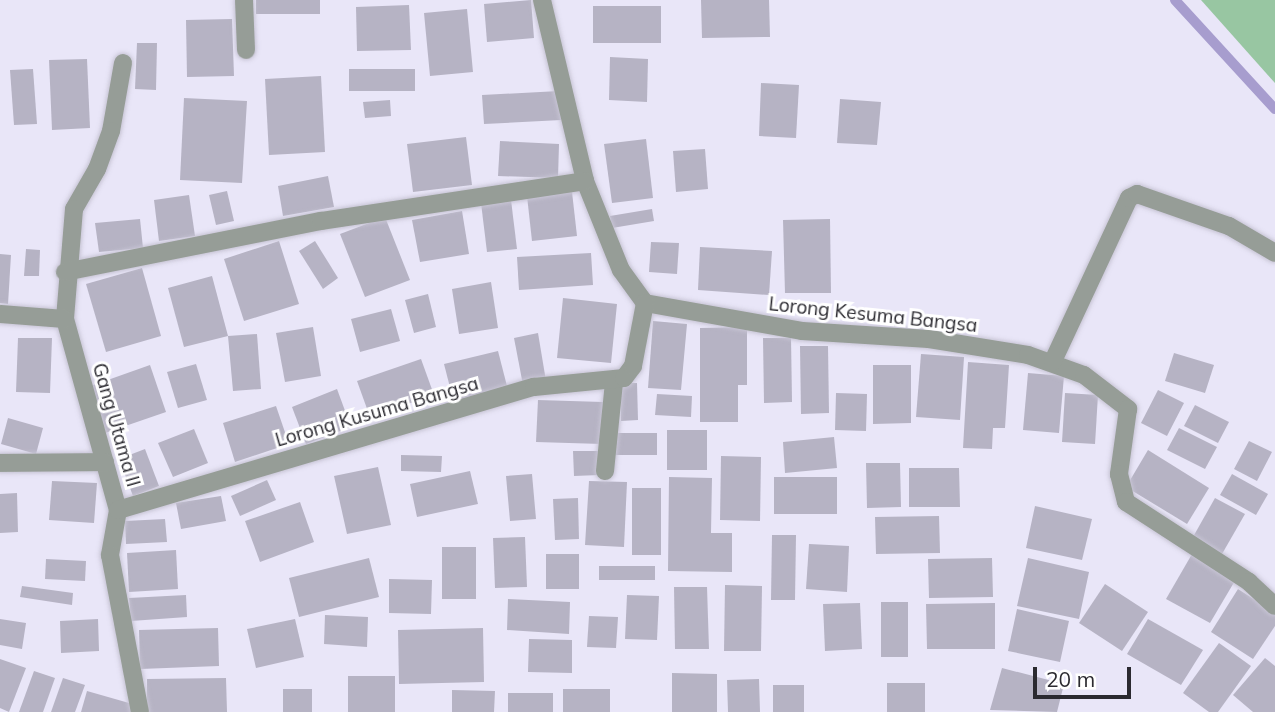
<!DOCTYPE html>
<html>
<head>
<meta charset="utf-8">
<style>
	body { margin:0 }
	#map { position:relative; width:1275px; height:712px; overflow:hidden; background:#e9e6f8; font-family:Mulish,sans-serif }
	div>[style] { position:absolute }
	.green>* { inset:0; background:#98c6a2 }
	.stream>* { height:10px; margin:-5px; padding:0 5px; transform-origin:5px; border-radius:5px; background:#a79dce }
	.building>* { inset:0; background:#b6b3c4 }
	.roads { filter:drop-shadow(0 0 2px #c7c4d4) drop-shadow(0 0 2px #c7c4d4) }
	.street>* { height:18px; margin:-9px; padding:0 9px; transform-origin:9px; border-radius:9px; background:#969d97 }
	span { translate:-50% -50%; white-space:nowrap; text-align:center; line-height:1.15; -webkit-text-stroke:6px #fff; paint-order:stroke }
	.street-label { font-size:19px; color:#2b2a30 }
	.scale { position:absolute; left:1033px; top:667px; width:98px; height:32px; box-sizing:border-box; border:4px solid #2b2a30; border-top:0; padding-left:9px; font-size:21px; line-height:24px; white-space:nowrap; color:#2b2a30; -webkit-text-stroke:5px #fff; paint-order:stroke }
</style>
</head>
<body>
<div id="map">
	<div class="green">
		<i style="clip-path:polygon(1201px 0,1275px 0,1275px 83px)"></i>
	</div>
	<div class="stream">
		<i style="left:1175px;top:0;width:148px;rotate:47.5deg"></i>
	</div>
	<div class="building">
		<i style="clip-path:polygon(256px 0,320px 0,320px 14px,256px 14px)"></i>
		<i style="clip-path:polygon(531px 0,534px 38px,487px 42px,484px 4px)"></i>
		<i style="clip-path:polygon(701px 0,769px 0,770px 37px,702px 38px)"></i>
		<i style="clip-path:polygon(409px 5px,411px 50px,357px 51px,356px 7px)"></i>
		<i style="clip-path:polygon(593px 6px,661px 6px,661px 43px,593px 43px)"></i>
		<i style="clip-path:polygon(467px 9px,473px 72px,430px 76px,424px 13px)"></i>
		<i style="clip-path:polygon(232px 19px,234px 76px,187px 77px,186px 20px)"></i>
		<i style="clip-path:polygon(137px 43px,157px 43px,156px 90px,135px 89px)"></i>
		<i style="clip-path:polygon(610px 57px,648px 59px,647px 102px,609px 100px)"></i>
		<i style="clip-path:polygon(87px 59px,90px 128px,52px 130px,49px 60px)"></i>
		<i style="clip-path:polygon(33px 69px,37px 124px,14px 125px,10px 70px)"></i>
		<i style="clip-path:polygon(349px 69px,415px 69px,415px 91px,349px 91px)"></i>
		<i style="clip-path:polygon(321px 76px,325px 152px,269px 155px,265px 79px)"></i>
		<i style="clip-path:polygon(761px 83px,799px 85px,796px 138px,759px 136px)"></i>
		<i style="clip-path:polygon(559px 91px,561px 120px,484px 124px,482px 95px)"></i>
		<i style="clip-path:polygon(184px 98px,247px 101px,242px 183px,180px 180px)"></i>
		<i style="clip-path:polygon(840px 99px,881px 102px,877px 145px,837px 143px)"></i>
		<i style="clip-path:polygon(390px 100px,391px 116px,365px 118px,363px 102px)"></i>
		<i style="clip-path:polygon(466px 137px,472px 185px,413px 192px,407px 144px)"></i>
		<i style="clip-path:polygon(646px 139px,653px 198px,612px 203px,604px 144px)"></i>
		<i style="clip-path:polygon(500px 141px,559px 144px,558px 178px,498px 176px)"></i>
		<i style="clip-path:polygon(705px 149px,708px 189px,676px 192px,673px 151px)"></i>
		<i style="clip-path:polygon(328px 176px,334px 207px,283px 216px,278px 186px)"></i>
		<i style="clip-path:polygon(227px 191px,234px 221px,216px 225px,209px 195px)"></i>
		<i style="clip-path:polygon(572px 192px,577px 236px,532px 241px,527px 196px)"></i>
		<i style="clip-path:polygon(189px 195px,195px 236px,159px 241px,154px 200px)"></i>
		<i style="clip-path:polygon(511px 200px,517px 249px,487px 252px,481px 203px)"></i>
		<i style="clip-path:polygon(652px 209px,654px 221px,612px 228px,610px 216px)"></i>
		<i style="clip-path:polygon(462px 211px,469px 254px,420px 262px,412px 220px)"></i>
		<i style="clip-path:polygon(385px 217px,410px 280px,365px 297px,340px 234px)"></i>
		<i style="clip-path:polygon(140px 219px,143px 248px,99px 252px,95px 223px)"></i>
		<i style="clip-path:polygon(830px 219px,831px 293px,785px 293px,783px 220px)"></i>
		<i style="clip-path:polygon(279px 241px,299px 304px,244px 321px,224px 259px)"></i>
		<i style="clip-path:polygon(315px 241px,338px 278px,323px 289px,299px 251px)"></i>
		<i style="clip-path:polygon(651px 242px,679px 243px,677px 274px,649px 272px)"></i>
		<i style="clip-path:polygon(700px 247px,772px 251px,769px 295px,698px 290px)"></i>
		<i style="clip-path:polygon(26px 249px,40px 250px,39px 276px,24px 276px)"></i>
		<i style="clip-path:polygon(591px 253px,593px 285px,519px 290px,517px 257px)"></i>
		<i style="clip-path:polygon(0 254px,11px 255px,8px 304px,0 303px)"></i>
		<i style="clip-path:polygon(142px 268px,161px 336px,106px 352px,86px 284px)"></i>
		<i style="clip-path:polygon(212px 276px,228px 336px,184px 347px,168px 288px)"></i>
		<i style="clip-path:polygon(491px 282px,498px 328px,459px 334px,452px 289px)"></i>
		<i style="clip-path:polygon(428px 294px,436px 327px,414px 333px,405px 300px)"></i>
		<i style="clip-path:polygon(563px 298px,617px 304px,611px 363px,557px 358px)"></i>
		<i style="clip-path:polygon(391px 309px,400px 341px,360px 352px,351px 319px)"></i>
		<i style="clip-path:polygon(653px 321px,687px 324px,681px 390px,648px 388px)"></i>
		<i style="clip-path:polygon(313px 327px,321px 376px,285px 382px,276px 333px)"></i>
		<i style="clip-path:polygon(747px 327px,747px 385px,738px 385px,738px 422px,700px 422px,700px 328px)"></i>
		<i style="clip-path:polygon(538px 333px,546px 381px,523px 385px,514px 338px)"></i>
		<i style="clip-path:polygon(257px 334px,261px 389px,233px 391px,228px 336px)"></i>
		<i style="clip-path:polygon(18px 338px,52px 338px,50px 393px,16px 392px)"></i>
		<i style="clip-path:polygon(763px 338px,791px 338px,792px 402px,764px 403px)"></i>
		<i style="clip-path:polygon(800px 346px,828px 346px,829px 413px,801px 414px)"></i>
		<i style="clip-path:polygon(498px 351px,508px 390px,454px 403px,444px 364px)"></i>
		<i style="clip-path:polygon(1174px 353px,1214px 365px,1205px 393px,1165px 381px)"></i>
		<i style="clip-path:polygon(921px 354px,964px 357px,960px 420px,916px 417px)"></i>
		<i style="clip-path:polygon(421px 359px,434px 395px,370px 417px,357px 381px)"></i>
		<i style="clip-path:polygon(968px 362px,1009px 365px,1005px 428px,993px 428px,992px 449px,963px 448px)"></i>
		<i style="clip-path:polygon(196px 364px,207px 400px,178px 408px,167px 372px)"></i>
		<i style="clip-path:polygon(150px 365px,166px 412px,105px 433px,88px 387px)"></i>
		<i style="clip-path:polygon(873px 365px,911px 365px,911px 423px,873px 424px)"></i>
		<i style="clip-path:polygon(1028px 373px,1064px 376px,1059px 433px,1023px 430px)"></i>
		<i style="clip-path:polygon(621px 383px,637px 383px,638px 420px,621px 421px)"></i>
		<i style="clip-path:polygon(337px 389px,351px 427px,306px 444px,292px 407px)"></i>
		<i style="clip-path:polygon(1158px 390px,1184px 403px,1167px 436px,1141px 423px)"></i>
		<i style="clip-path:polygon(836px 393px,867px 394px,866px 431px,835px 430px)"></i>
		<i style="clip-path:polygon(1065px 393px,1098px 395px,1095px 444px,1062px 442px)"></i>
		<i style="clip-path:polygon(657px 394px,692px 396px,691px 417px,655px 415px)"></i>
		<i style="clip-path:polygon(538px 400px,603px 402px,602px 444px,536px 442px)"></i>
		<i style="clip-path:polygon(1195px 405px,1229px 422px,1218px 443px,1184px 426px)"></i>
		<i style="clip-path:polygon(276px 406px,289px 444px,235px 462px,223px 423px)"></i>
		<i style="clip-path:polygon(8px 418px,43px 428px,36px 454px,1px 444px)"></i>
		<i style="clip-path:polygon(1179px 428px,1217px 447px,1205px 469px,1167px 450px)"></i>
		<i style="clip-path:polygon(194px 429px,208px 463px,173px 477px,158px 443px)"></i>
		<i style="clip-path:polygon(667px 430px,707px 430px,707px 470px,667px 470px)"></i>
		<i style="clip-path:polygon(610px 433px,657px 433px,657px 455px,610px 455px)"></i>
		<i style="clip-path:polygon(834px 437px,837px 468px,785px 473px,783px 442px)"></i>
		<i style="clip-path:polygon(1249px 441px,1272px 452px,1257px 481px,1234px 469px)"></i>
		<i style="clip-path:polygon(145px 449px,159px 486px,133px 496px,119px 459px)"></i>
		<i style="clip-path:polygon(1148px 450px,1209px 488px,1187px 524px,1126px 487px)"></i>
		<i style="clip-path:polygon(573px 451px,598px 451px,599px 475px,574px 476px)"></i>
		<i style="clip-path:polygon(401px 455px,442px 456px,441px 472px,401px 471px)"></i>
		<i style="clip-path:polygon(721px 456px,761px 457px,760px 521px,720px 520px)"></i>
		<i style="clip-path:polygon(866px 463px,900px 463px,901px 507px,867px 508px)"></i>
		<i style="clip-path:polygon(378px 467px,391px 525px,347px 534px,334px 476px)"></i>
		<i style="clip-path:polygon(909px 468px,959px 468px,960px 507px,909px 507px)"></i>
		<i style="clip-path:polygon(470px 471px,478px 504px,417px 517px,410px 484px)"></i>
		<i style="clip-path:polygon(532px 474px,536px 519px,510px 521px,506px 476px)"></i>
		<i style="clip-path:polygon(1232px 474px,1268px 494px,1256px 515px,1220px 495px)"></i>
		<i style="clip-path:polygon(669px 477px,712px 478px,711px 533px,732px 533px,732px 572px,668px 571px)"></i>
		<i style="clip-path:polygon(774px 477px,837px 477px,837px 514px,774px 514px)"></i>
		<i style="clip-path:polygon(267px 480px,276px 500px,240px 516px,231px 496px)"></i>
		<i style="clip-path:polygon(52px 481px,97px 483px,94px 523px,49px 520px)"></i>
		<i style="clip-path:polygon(589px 481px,627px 482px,624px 547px,585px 545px)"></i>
		<i style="clip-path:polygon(632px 488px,661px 488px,661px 555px,632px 555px)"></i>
		<i style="clip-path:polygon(17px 493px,18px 532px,0 533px,0 494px)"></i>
		<i style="clip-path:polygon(221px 496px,226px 521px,181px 529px,176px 503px)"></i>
		<i style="clip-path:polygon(578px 498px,579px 539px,555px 540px,553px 499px)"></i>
		<i style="clip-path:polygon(1215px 498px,1245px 514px,1222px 554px,1193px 537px)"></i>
		<i style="clip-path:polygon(300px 502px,314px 542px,260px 562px,245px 521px)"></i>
		<i style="clip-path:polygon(1035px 506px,1092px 519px,1082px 560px,1026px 548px)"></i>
		<i style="clip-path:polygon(939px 516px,940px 553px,876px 554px,875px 517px)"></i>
		<i style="clip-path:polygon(165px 519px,167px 542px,126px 544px,125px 521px)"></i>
		<i style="clip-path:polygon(772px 535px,796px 535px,795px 600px,771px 600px)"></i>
		<i style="clip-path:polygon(525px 537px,527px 587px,495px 588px,493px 538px)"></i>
		<i style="clip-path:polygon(809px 544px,849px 546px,847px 592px,806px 589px)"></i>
		<i style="clip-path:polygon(442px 547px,476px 547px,476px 599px,442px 599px)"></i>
		<i style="clip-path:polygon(176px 550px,178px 589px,129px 592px,127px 553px)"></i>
		<i style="clip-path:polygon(546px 554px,579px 554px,579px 589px,546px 589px)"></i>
		<i style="clip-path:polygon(1192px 554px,1236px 579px,1210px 623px,1166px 599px)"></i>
		<i style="clip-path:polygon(369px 558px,379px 597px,299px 617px,289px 578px)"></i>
		<i style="clip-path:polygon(992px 558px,993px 597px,929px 598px,928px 559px)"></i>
		<i style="clip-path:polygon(1028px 558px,1089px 572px,1079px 619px,1017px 606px)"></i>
		<i style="clip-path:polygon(46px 559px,86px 561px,85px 581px,45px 579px)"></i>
		<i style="clip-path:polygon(599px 566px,655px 566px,655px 580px,599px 580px)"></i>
		<i style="clip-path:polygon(389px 579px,432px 580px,431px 614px,389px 613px)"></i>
		<i style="clip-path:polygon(1105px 584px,1148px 612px,1122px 651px,1079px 623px)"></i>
		<i style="clip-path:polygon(725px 585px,762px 586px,761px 651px,724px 651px)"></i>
		<i style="clip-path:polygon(22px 586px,73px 593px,72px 605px,20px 597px)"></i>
		<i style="clip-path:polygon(674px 587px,707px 587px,709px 649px,675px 649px)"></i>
		<i style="clip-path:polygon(1238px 589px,1275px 613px,1275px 626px,1253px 659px,1211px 632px)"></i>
		<i style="clip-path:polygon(186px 595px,187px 617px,131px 621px,129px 598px)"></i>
		<i style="clip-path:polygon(627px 595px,659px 596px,657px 640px,625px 639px)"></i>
		<i style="clip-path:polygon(508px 599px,570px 602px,569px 634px,507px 630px)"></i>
		<i style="clip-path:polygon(881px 602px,908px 602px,908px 657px,881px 657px)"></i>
		<i style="clip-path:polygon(860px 603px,862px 649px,825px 651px,823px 604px)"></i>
		<i style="clip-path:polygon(995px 603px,995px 649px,927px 649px,926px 604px)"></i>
		<i style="clip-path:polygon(1017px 609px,1069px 621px,1060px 662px,1008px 651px)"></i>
		<i style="clip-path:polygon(325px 615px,368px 617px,367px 647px,324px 644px)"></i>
		<i style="clip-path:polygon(589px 616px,618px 617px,616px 648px,587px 647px)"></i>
		<i style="clip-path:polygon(0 619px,26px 623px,22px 649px,0 645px)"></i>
		<i style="clip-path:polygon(98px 619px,99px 651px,61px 653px,60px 621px)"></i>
		<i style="clip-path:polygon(295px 619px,304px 657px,256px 668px,247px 629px)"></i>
		<i style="clip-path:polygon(1148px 619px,1203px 650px,1181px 685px,1127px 654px)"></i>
		<i style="clip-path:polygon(218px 628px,219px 666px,140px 669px,139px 630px)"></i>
		<i style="clip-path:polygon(483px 628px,484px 682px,399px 684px,398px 630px)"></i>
		<i style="clip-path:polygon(529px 639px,572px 640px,572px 673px,528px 672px)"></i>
		<i style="clip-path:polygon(1219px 643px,1251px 666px,1218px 712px,1209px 712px,1183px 693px)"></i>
		<i style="clip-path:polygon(1265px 658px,1275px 666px,1275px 712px,1253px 712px,1233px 695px)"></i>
		<i style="clip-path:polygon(0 659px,26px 668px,9px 712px,0 708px)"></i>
		<i style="clip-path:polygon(1002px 668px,1064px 684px,1057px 712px,990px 710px)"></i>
		<i style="clip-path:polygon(34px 671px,55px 678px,43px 712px,19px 712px)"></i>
		<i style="clip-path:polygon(672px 673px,717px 674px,717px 712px,672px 712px)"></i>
		<i style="clip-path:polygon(348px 676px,395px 676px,395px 712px,348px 712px)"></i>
		<i style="clip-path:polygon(63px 678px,85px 685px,75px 712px,51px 712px)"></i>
		<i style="clip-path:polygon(226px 678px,227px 712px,147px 712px,147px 679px)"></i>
		<i style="clip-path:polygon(759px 679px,760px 712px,728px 712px,727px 680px)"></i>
		<i style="clip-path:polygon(887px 683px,925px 683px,925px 712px,887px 712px)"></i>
		<i style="clip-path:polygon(773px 685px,804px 685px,804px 712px,773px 712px)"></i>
		<i style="clip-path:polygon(283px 689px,312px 689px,312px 712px,283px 712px)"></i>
		<i style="clip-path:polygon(563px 689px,610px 689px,610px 712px,563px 712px)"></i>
		<i style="clip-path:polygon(452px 690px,495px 691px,494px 712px,452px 712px)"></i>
		<i style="clip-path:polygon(87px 691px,136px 705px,134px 712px,81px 712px)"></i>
		<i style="clip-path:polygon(508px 693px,553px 693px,553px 712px,508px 712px)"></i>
	</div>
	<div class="roads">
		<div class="street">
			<i style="left:244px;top:0;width:50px;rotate:87.7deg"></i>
			<i style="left:542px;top:0;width:186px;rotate:76.6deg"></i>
			<i style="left:585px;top:181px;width:96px;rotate:68deg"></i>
			<i style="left:621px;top:270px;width:41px;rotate:54deg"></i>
			<i style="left:645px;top:303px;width:159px;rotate:10.1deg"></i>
			<i style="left:802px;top:331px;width:127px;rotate:3.6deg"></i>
			<i style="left:929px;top:339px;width:100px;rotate:9.2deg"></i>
			<i style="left:1028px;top:355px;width:59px;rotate:19.7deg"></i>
			<i style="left:1084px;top:375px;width:56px;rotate:37.7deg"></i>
			<i style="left:1128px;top:409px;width:66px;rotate:97.9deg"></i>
			<i style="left:1119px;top:474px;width:29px;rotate:76deg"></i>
			<i style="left:1126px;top:502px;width:147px;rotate:33deg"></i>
			<i style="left:1249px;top:582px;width:35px;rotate:43deg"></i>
			<i style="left:123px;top:63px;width:69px;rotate:100deg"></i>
			<i style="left:111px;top:131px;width:40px;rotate:110.2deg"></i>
			<i style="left:97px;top:169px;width:46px;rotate:119.9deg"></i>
			<i style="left:74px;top:209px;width:110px;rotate:94.7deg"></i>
			<i style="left:65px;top:319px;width:198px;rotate:74.5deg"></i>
			<i style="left:118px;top:510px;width:46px;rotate:100.1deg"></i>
			<i style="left:110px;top:555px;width:160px;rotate:79.2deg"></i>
			<i style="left:65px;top:272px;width:261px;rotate:-11.3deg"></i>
			<i style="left:321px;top:221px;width:267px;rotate:-8.6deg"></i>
			<i style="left:0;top:314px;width:65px;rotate:4.4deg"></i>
			<i style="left:1053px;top:361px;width:180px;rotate:-65deg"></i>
			<i style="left:1129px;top:198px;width:9px;rotate:-27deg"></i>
			<i style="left:1137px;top:194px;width:97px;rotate:19.2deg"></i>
			<i style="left:1229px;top:226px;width:53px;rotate:30.4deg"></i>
			<i style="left:0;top:463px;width:105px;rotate:-0.5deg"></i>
			<i style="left:605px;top:471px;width:89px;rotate:-84.2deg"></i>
			<i style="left:118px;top:510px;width:434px;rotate:-16.5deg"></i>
			<i style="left:534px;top:387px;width:90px;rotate:-5.7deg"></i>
			<i style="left:624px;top:378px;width:15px;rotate:-53deg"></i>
			<i style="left:633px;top:366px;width:64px;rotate:-79.2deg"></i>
		</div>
	</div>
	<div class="street-label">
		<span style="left:873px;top:315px;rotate:6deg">Lorong Kesuma Bangsa</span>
		<span style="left:377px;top:412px;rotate:-16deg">Lorong Kusuma Bangsa</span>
		<span style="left:116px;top:425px;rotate:74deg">Gang Utama II</span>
	</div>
	<div class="scale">20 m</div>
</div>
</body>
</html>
